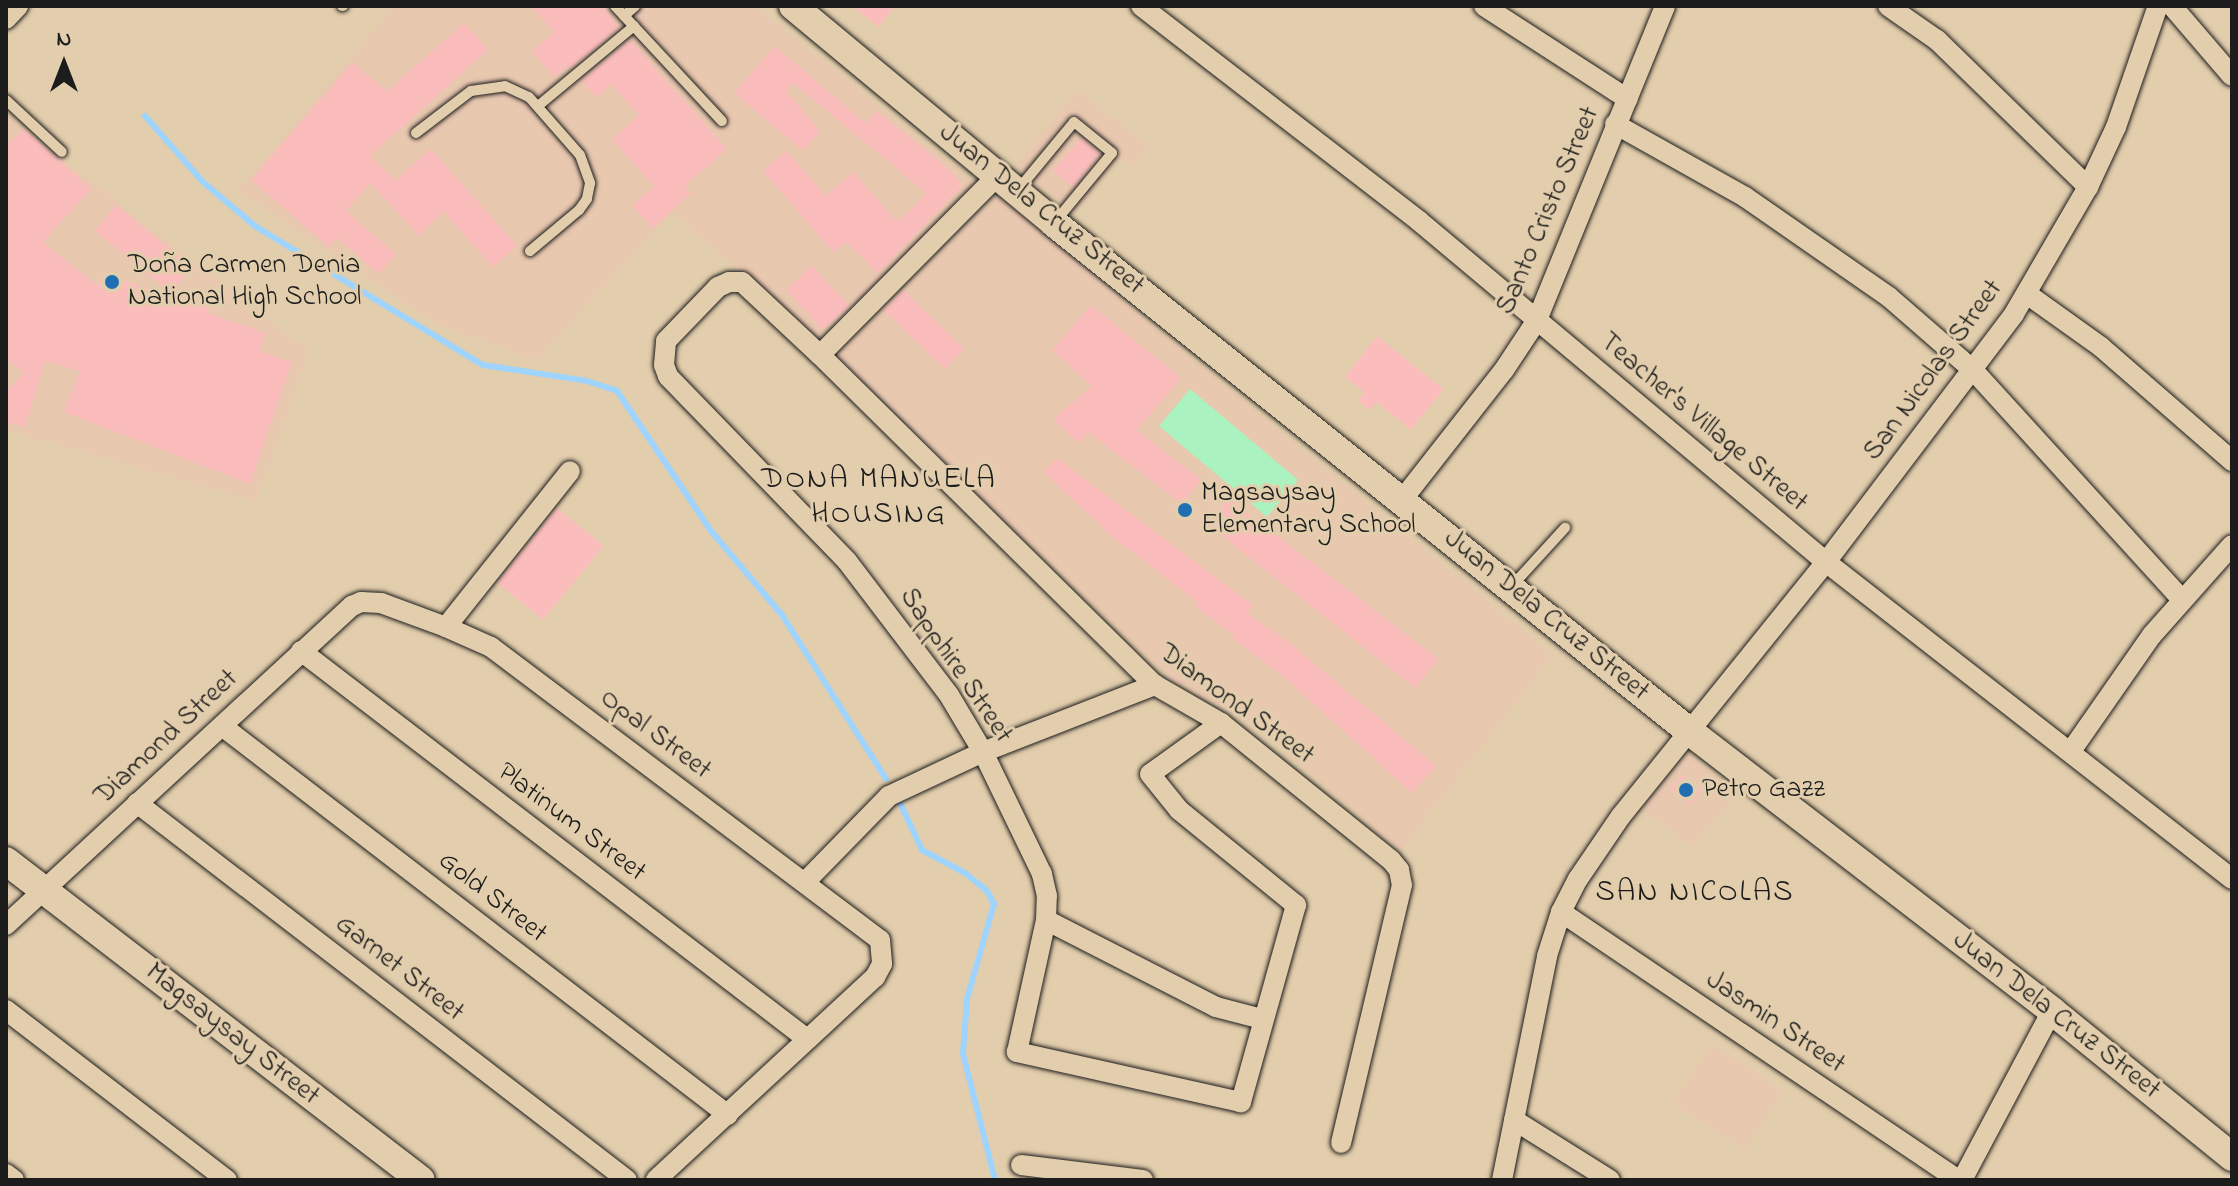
<!DOCTYPE html>
<html>
<head>
<meta charset="utf-8">
<style>
	body { margin:0 }
	#map { position:relative; width:2238px; height:1186px; overflow:hidden; background:#e2cdac; font-family:"Indie Flower",sans-serif }
	div>[style] { position:absolute }
	.built>* { inset:0; background:#e9c8b0 }
	.green>* { inset:0; background:#aaf2bf }
	.stream>* { height:6px; margin:-3px; padding:0 3px; transform-origin:3px; border-radius:3px; background:#9ed4fd }
	.building>* { inset:0; background:#fabdbb }
	.roads { filter:drop-shadow(0 0 2px #1c1c1c) drop-shadow(0 0 2px #1c1c1c) }
	.lane>* { height:10px; margin:-5px; padding:0 5px; transform-origin:5px; border-radius:5px; background:#e2cdac }
	.street>* { height:20px; margin:-10px; padding:0 10px; transform-origin:10px; border-radius:10px; background:#e2cdac }
	.secondary>* { height:28px; margin:-14px; padding:0 14px; transform-origin:14px; border-radius:14px; background:#e2cdac }
	.dots>* { width:22px; height:22px; translate:-50% -50%; box-sizing:border-box; border:4px solid #e2cdac; border-radius:50% }
	span { translate:-50% -50%; white-space:nowrap; text-align:center; line-height:1.15; -webkit-text-stroke:6px #e2cdac; paint-order:stroke }
	.street-label { font-size:28px; color:#1c1c1c }
	.poi-label { font-size:28px; color:#1c1c1c }
	.left { translate:0 -50%; text-align:left }
	.neighbourhood-label { font-size:30px; color:#1c1c1c; letter-spacing:2px }
	.frame { position:absolute; inset:0; border:8px solid #1c1c1c; pointer-events:none }
	.north { position:absolute; left:24px; top:24px; width:80px; height:80px; -webkit-text-stroke:6px #e2cdac; paint-order:stroke; rotate:0deg; font-size:22px; font-weight:700; line-height:32px; text-align:center; color:#1c1c1c }
	.north::after { content:''; display:block; margin:auto; width:28px; height:36px; background:#1c1c1c; clip-path:polygon(50% 0,100% 100%,50% 72%,0 100%) }
</style>
</head>
<body>
<div id="map">
	<div class="built">
		<i style="clip-path:polygon(394px 6px,755px 6px,978px 186px,826px 345px,672px 213px,536px 360px,433px 322px,237px 190px)"></i>
		<i style="clip-path:polygon(1077px 89px,1149px 146px,1132px 167px,1120px 158px,1075px 214px,1015px 165px)"></i>
		<i style="clip-path:polygon(6px 115px,309px 351px,256px 501px,6px 430px)"></i>
		<i style="clip-path:polygon(999px 192px,1199px 365px,1553px 655px,1401px 851px,1260px 729px,1170px 679px,832px 356px)"></i>
		<i style="clip-path:polygon(1688px 753px,1737px 794px,1691px 848px,1642px 807px)"></i>
		<i style="clip-path:polygon(1712px 1044px,1784px 1091px,1745px 1150px,1673px 1103px)"></i>
	</div>
	<div class="green">
		<i style="clip-path:polygon(1190px 389px,1298px 480px,1267px 517px,1159px 426px)"></i>
	</div>
	<div class="stream">
		<i style="left:145px;top:116px;width:88px;rotate:48.7deg"></i>
		<i style="left:203px;top:182px;width:68px;rotate:40.2deg"></i>
		<i style="left:255px;top:226px;width:267px;rotate:31.4deg"></i>
		<i style="left:483px;top:365px;width:105px;rotate:8.7deg"></i>
		<i style="left:587px;top:381px;width:32px;rotate:18deg"></i>
		<i style="left:617px;top:391px;width:169px;rotate:56.1deg"></i>
		<i style="left:711px;top:531px;width:110px;rotate:49.8deg"></i>
		<i style="left:782px;top:615px;width:194px;rotate:57.6deg"></i>
		<i style="left:900px;top:803px;width:52px;rotate:64.9deg"></i>
		<i style="left:922px;top:850px;width:49px;rotate:28.1deg"></i>
		<i style="left:965px;top:873px;width:28px;rotate:39deg"></i>
		<i style="left:987px;top:891px;width:15px;rotate:62deg"></i>
		<i style="left:994px;top:904px;width:99px;rotate:105.9deg"></i>
		<i style="left:967px;top:999px;width:55px;rotate:94.2deg"></i>
		<i style="left:963px;top:1054px;width:130px;rotate:75.7deg"></i>
	</div>
	<div class="building">
		<i style="clip-path:polygon(531px 6px,603px 6px,619px 28px,570px 69px,567px 66px,554px 77px,532px 52px,554px 32px)"></i>
		<i style="clip-path:polygon(851px 6px,895px 6px,879px 27px)"></i>
		<i style="clip-path:polygon(464px 23px,488px 50px,370px 156px,395px 180px,431px 149px,517px 246px,493px 267px,443px 211px,419px 236px,370px 183px,346px 211px,396px 254px,379px 274px,337px 238px,329px 247px,251px 180px,352px 63px,387px 91px)"></i>
		<i style="clip-path:polygon(630px 40px,727px 149px,685px 186px,691px 193px,653px 228px,632px 206px,654px 186px,612px 140px,639px 115px,611px 84px,597px 98px,581px 81px)"></i>
		<i style="clip-path:polygon(775px 46px,865px 123px,876px 111px,942px 163px,963px 185px,878px 273px,846px 242px,833px 252px,763px 171px,787px 151px,825px 196px,854px 172px,896px 221px,901px 216px,903px 218px,926px 193px,793px 83px,786px 91px,820px 131px,803px 151px,734px 93px)"></i>
		<i style="clip-path:polygon(24px 128px,91px 189px,43px 242px,98px 286px,102px 274px,210px 308px,208px 313px,266px 333px,260px 351px,292px 362px,250px 484px,64px 412px,80px 371px,45px 361px,25px 427px,6px 422px,6px 392px,24px 373px,6px 358px,6px 147px)"></i>
		<i style="clip-path:polygon(1081px 138px,1100px 154px,1073px 187px,1053px 171px)"></i>
		<i style="clip-path:polygon(116px 205px,192px 267px,171px 293px,95px 231px)"></i>
		<i style="clip-path:polygon(812px 265px,849px 306px,822px 330px,786px 290px)"></i>
		<i style="clip-path:polygon(903px 290px,964px 349px,945px 369px,883px 310px)"></i>
		<i style="clip-path:polygon(1091px 305px,1181px 378px,1137px 430px,1201px 480px,1182px 504px,1088px 432px,1078px 443px,1053px 419px,1092px 386px,1052px 351px)"></i>
		<i style="clip-path:polygon(1377px 336px,1444px 389px,1411px 430px,1376px 402px,1370px 410px,1358px 401px,1364px 392px,1345px 377px)"></i>
		<i style="clip-path:polygon(1057px 458px,1253px 605px,1247px 613px,1291px 644px,1436px 766px,1412px 793px,1278px 672px,1232px 638px,1235px 636px,1194px 605px,1197px 602px,1115px 539px,1043px 472px)"></i>
		<i style="clip-path:polygon(1228px 498px,1438px 659px,1415px 688px,1208px 525px)"></i>
		<i style="clip-path:polygon(557px 508px,604px 546px,543px 620px,497px 583px)"></i>
		<i style="clip-path:polygon(1682px 775px,1701px 791px,1690px 805px,1670px 789px)"></i>
	</div>
	<div class="roads">
		<div class="lane">
			<i style="left:342px;top:6px;width:1px"></i>
			<i style="left:615px;top:6px;width:157px;rotate:47.1deg"></i>
			<i style="left:624px;top:16px;width:15px;rotate:-42deg"></i>
			<i style="left:6px;top:100px;width:76px;rotate:42.9deg"></i>
			<i style="left:538px;top:106px;width:125px;rotate:-39.8deg"></i>
			<i style="left:416px;top:133px;width:69px;rotate:-37.4deg"></i>
			<i style="left:471px;top:91px;width:34px;rotate:-8deg"></i>
			<i style="left:505px;top:86px;width:26px;rotate:25deg"></i>
			<i style="left:529px;top:97px;width:77px;rotate:48.7deg"></i>
			<i style="left:580px;top:155px;width:30px;rotate:70deg"></i>
			<i style="left:590px;top:183px;width:16px;rotate:101deg"></i>
			<i style="left:587px;top:199px;width:14px;rotate:126deg"></i>
			<i style="left:579px;top:210px;width:64px;rotate:140.1deg"></i>
			<i style="left:1017px;top:191px;width:89px;rotate:-50.4deg"></i>
			<i style="left:1074px;top:122px;width:49px;rotate:39.2deg"></i>
			<i style="left:1112px;top:153px;width:91px;rotate:129.6deg"></i>
			<i style="left:1512px;top:586px;width:79px;rotate:-47.6deg"></i>
		</div>
		<div class="street">
			<i style="left:1141px;top:6px;width:351px;rotate:37.7deg"></i>
			<i style="left:1419px;top:221px;width:531px;rotate:39.96deg"></i>
			<i style="left:1826px;top:562px;width:515px;rotate:37.98deg"></i>
			<i style="left:1484px;top:6px;width:171px;rotate:32.9deg"></i>
			<i style="left:1888px;top:6px;width:60px;rotate:34.8deg"></i>
			<i style="left:1937px;top:40px;width:211px;rotate:44.2deg"></i>
			<i style="left:2172px;top:6px;width:92px;rotate:49.4deg"></i>
			<i style="left:6px;top:19px;width:18px;rotate:-47deg"></i>
			<i style="left:1615px;top:124px;width:149px;rotate:29.3deg"></i>
			<i style="left:1745px;top:197px;width:175px;rotate:34.8deg"></i>
			<i style="left:1889px;top:297px;width:111px;rotate:41deg"></i>
			<i style="left:1973px;top:370px;width:311px;rotate:47.7deg"></i>
			<i style="left:2027px;top:294px;width:91px;rotate:35.6deg"></i>
			<i style="left:2101px;top:347px;width:174px;rotate:41deg"></i>
			<i style="left:820px;top:355px;width:252px;rotate:-45.3deg"></i>
			<i style="left:1402px;top:500px;width:165px;rotate:-51.9deg"></i>
			<i style="left:1504px;top:370px;width:60px;rotate:-56.6deg"></i>
			<i style="left:1537px;top:320px;width:339px;rotate:-67.8deg"></i>
			<i style="left:446px;top:627px;width:199px;rotate:-51.5deg"></i>
			<i style="left:301px;top:651px;width:638px;rotate:37.48deg"></i>
			<i style="left:1221px;top:723px;width:87px;rotate:144.3deg"></i>
			<i style="left:1150px;top:774px;width:46px;rotate:51.1deg"></i>
			<i style="left:1179px;top:810px;width:151px;rotate:39.1deg"></i>
			<i style="left:1296px;top:905px;width:205px;rotate:105.6deg"></i>
			<i style="left:1241px;top:1102px;width:230px;rotate:-167.4deg"></i>
			<i style="left:1017px;top:1052px;width:135px;rotate:-77.6deg"></i>
			<i style="left:1046px;top:920px;width:24px;rotate:-88deg"></i>
			<i style="left:1047px;top:896px;width:23px;rotate:-103deg"></i>
			<i style="left:1042px;top:874px;width:136px;rotate:-115.8deg"></i>
			<i style="left:983px;top:752px;width:66px;rotate:-120.8deg"></i>
			<i style="left:949px;top:695px;width:168px;rotate:-127.3deg"></i>
			<i style="left:847px;top:561px;width:257px;rotate:-134.1deg"></i>
			<i style="left:668px;top:376px;width:12px;rotate:-110deg"></i>
			<i style="left:664px;top:365px;width:24px;rotate:-85deg"></i>
			<i style="left:666px;top:341px;width:75px;rotate:-46.1deg"></i>
			<i style="left:718px;top:287px;width:12px;rotate:-24deg"></i>
			<i style="left:729px;top:282px;width:13px"></i>
			<i style="left:742px;top:282px;width:107px;rotate:43.1deg"></i>
			<i style="left:820px;top:355px;width:470px;rotate:44.6deg"></i>
			<i style="left:1155px;top:685px;width:76px;rotate:29.9deg"></i>
			<i style="left:1221px;top:723px;width:218px;rotate:38.9deg"></i>
			<i style="left:1391px;top:860px;width:13px;rotate:51deg"></i>
			<i style="left:1399px;top:870px;width:15px;rotate:79deg"></i>
			<i style="left:1402px;top:885px;width:265px;rotate:103.3deg"></i>
			<i style="left:222px;top:726px;width:638px;rotate:37.55deg"></i>
			<i style="left:2071px;top:751px;width:141px;rotate:-55.1deg"></i>
			<i style="left:2152px;top:635px;width:120px;rotate:-48.4deg"></i>
			<i style="left:137px;top:803px;width:618px;rotate:37.57deg"></i>
			<i style="left:805px;top:882px;width:120px;rotate:-45.7deg"></i>
			<i style="left:889px;top:796px;width:104px;rotate:-25.1deg"></i>
			<i style="left:983px;top:752px;width:185px;rotate:-21.3deg"></i>
			<i style="left:1561px;top:912px;width:479px;rotate:34deg"></i>
			<i style="left:1046px;top:920px;width:191px;rotate:27.1deg"></i>
			<i style="left:1216px;top:1007px;width:48px;rotate:14.6deg"></i>
			<i style="left:6px;top:925px;width:471px;rotate:-42.7deg"></i>
			<i style="left:352px;top:606px;width:10px;rotate:-24deg"></i>
			<i style="left:361px;top:602px;width:20px;rotate:3deg"></i>
			<i style="left:381px;top:603px;width:69px;rotate:20.3deg"></i>
			<i style="left:446px;top:627px;width:49px;rotate:24deg"></i>
			<i style="left:491px;top:647px;width:487px;rotate:37deg"></i>
			<i style="left:880px;top:940px;width:24px;rotate:85deg"></i>
			<i style="left:882px;top:964px;width:15px;rotate:118deg"></i>
			<i style="left:875px;top:977px;width:299px;rotate:137.2deg"></i>
			<i style="left:6px;top:1010px;width:279px;rotate:37.6deg"></i>
			<i style="left:1514px;top:1120px;width:113px;rotate:32deg"></i>
			<i style="left:1021px;top:1165px;width:123px;rotate:7deg"></i>
			<i style="left:6px;top:1174px;width:10px;rotate:37deg"></i>
			<i style="left:1502px;top:1180px;width:228px;rotate:-78.6deg"></i>
			<i style="left:1547px;top:956px;width:46px;rotate:-72.3deg"></i>
			<i style="left:1561px;top:912px;width:37px;rotate:-63deg"></i>
			<i style="left:1578px;top:879px;width:76px;rotate:-55.7deg"></i>
			<i style="left:1621px;top:816px;width:326px;rotate:-51.1deg"></i>
			<i style="left:1826px;top:562px;width:311px;rotate:-52.8deg"></i>
			<i style="left:2014px;top:314px;width:147px;rotate:-59.8deg"></i>
			<i style="left:2088px;top:187px;width:66px;rotate:-65deg"></i>
			<i style="left:2116px;top:127px;width:128px;rotate:-70.9deg"></i>
			<i style="left:1962px;top:1180px;width:191px;rotate:-62deg"></i>
		</div>
		<div class="secondary">
			<i style="left:793px;top:6px;width:339px;rotate:39.7deg"></i>
			<i style="left:1054px;top:223px;width:813px;rotate:38.66deg"></i>
			<i style="left:1689px;top:731px;width:458px;rotate:37.6deg"></i>
			<i style="left:2052px;top:1011px;width:232px;rotate:39deg"></i>
			<i style="left:6px;top:861px;width:523px;rotate:37.55deg"></i>
		</div>
	</div>
	<div class="dots">
		<i style="left:112px;top:282px;background:#1f6fb2"></i>
		<i style="left:1185px;top:510px;background:#1f6fb2"></i>
		<i style="left:1686px;top:790px;background:#1f6fb2"></i>
	</div>
	<div class="street-label">
		<span style="left:1041px;top:210px;rotate:39deg">Juan Dela Cruz Street</span>
		<span style="left:1549px;top:211px;rotate:-67deg">Santo Cristo Street</span>
		<span style="left:1934px;top:371px;rotate:-54deg">San Nicolas Street</span>
		<span style="left:1703px;top:423px;rotate:40deg">Teacher's Village Street</span>
		<span style="left:1546px;top:616px;rotate:39deg">Juan Dela Cruz Street</span>
		<span style="left:955px;top:666px;rotate:56deg">Sapphire Street</span>
		<span style="left:1236px;top:705px;rotate:36deg">Diamond Street</span>
		<span style="left:655px;top:735px;rotate:37deg">Opal Street</span>
		<span style="left:167px;top:738px;rotate:-43deg">Diamond Street</span>
		<span style="left:571px;top:823px;rotate:37deg">Platinum Street</span>
		<span style="left:492px;top:898px;rotate:38deg">Gold Street</span>
		<span style="left:399px;top:969px;rotate:38deg">Garnet Street</span>
		<span style="left:2056px;top:1016px;rotate:38deg">Juan Dela Cruz Street</span>
		<span style="left:1775px;top:1023px;rotate:34deg">Jasmin Street</span>
		<span style="left:232px;top:1035px;rotate:38deg">Magsaysay Street</span>
	</div>
	<div class="poi-label">
		<span class="left" style="left:128px;top:282px">Doña Carmen Denia<br>National High School</span>
		<span class="left" style="left:1201px;top:510px">Magsaysay<br>Elementary School</span>
		<span class="left" style="left:1702px;top:790px">Petro Gazz</span>
	</div>
	<div class="neighbourhood-label">
		<span style="left:879px;top:497px">DONA MANUELA<br>HOUSING</span>
		<span style="left:1695px;top:893px">SAN NICOLAS</span>
	</div>
	<div class="frame"></div>
	<div class="north">N</div>
</div>
</body>
</html>
